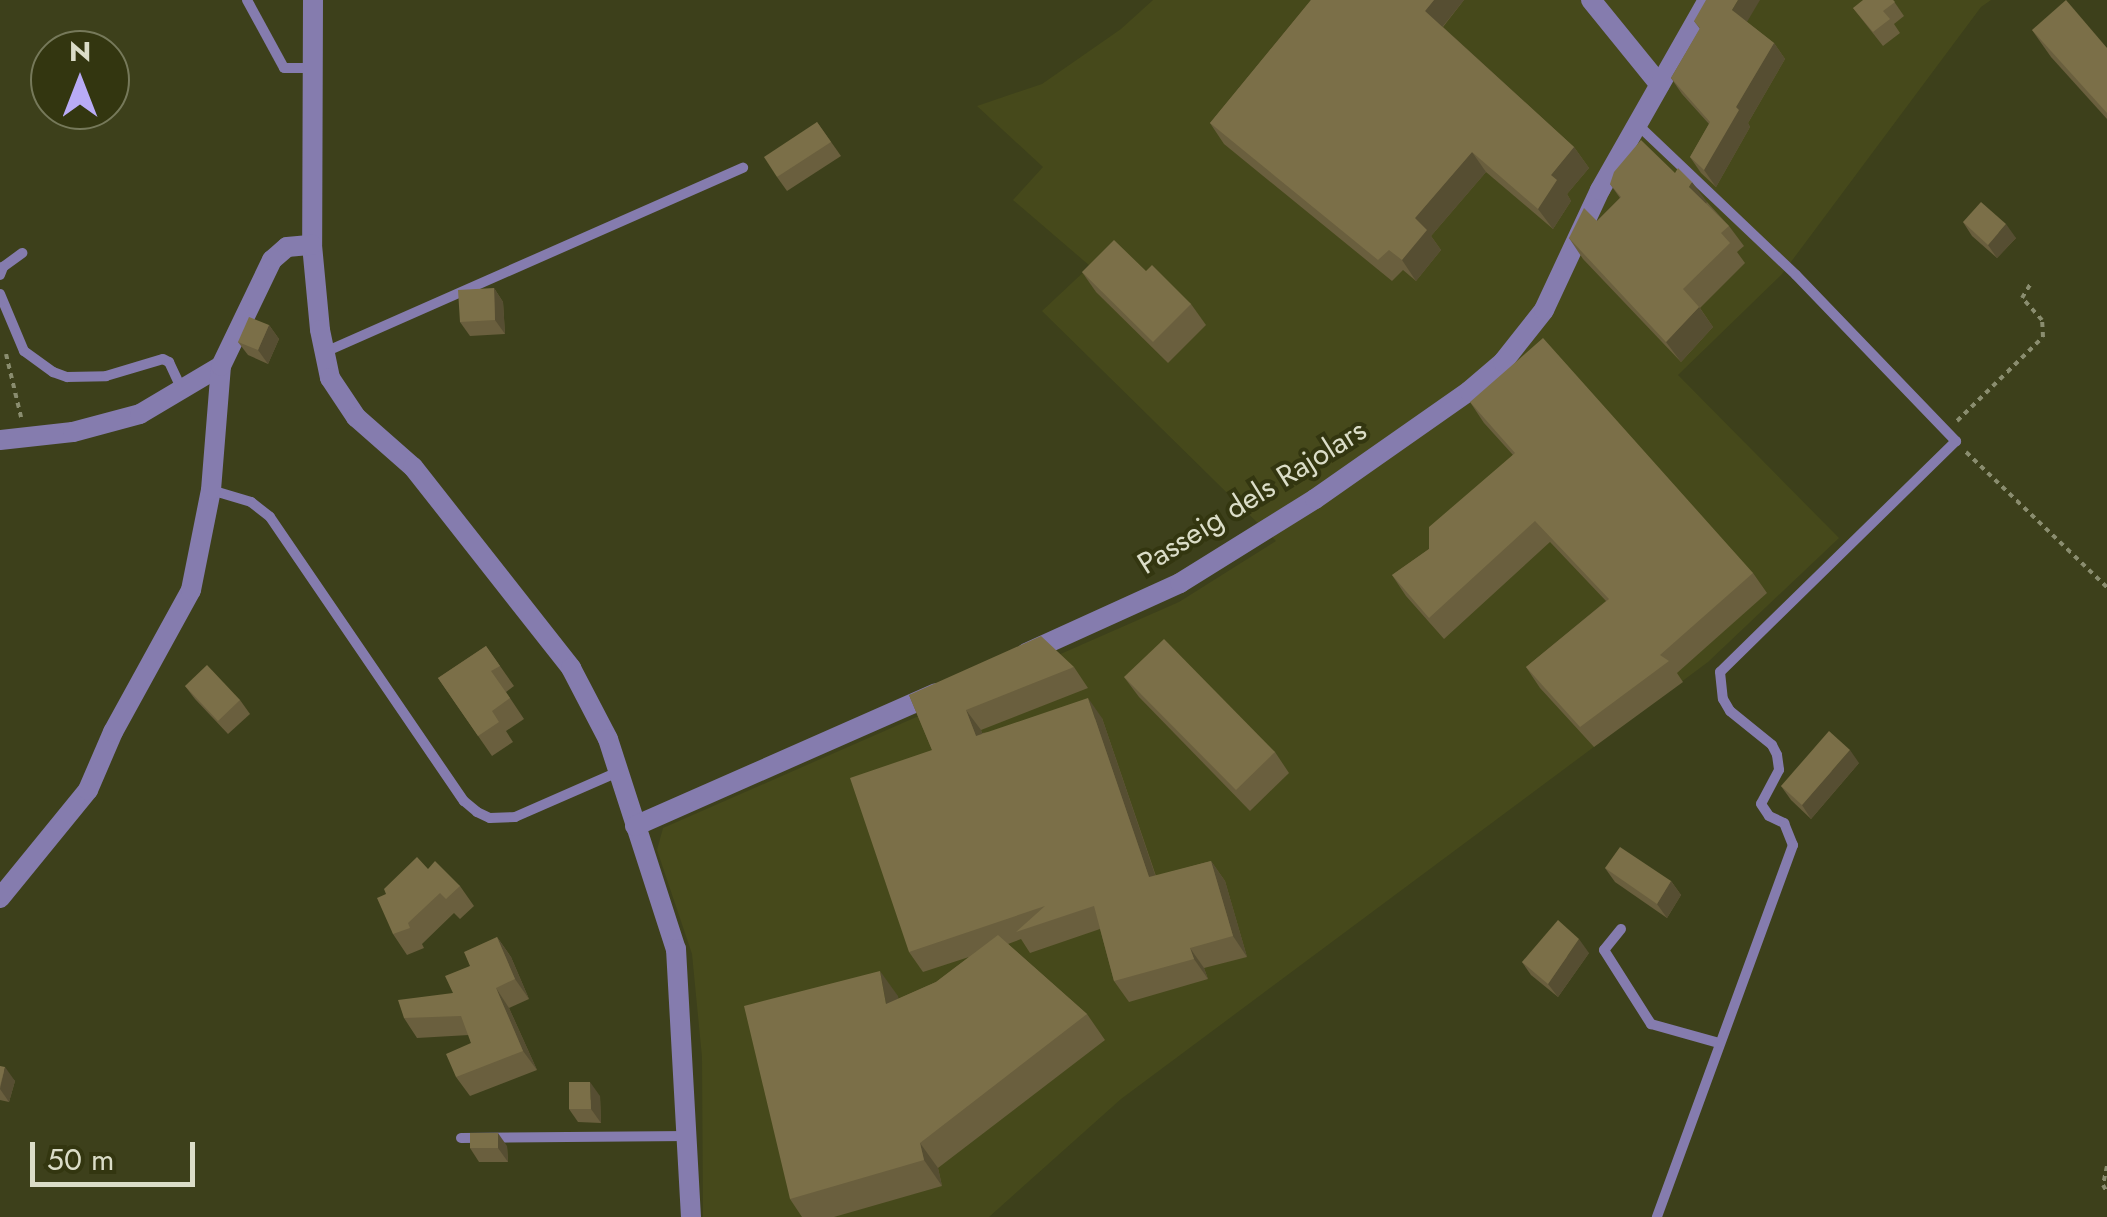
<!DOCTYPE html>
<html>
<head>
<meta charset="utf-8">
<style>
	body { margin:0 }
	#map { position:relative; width:2107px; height:1217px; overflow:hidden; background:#3d401b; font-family:Jost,sans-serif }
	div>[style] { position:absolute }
	.built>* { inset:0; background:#46491b }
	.path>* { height:4px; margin-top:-2px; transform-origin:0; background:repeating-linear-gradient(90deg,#8a8d6f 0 5px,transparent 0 10px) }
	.lane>* { height:10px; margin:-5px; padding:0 5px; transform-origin:5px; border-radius:5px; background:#857cae }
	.street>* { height:20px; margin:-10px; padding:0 10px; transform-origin:10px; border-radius:10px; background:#857cae }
	.wall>* { inset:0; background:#6a5f3e }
	.shaded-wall>* { inset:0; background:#564e32 }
	.building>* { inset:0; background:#7b6f48 }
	span { translate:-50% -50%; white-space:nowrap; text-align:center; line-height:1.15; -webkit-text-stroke:8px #333610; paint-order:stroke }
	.street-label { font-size:30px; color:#dbddc8 }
	.north { position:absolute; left:30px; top:30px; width:100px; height:100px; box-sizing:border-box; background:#333610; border:2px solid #76795a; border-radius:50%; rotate:0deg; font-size:28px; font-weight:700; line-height:40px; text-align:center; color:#dbddc8 }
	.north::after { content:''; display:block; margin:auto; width:35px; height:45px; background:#b9abf7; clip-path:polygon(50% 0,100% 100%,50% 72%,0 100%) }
	.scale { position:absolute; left:30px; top:1142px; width:165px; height:45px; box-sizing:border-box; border:5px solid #dbddc8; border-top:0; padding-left:12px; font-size:30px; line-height:35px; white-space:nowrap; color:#dbddc8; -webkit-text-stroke:8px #333610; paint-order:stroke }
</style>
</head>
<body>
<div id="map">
	<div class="built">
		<i style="clip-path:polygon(1153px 0,1991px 0,1981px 7px,1782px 274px,1678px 375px,1839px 538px,1708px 662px,1121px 1099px,989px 1217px,703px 1217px,702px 1057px,692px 954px,657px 850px,663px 828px,1179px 602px,1276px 541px,1042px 311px,1090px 266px,1013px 200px,1043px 167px,977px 106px,1042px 84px,1121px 29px)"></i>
	</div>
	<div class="path">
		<i style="left:6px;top:354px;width:65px;rotate:76.6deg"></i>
		<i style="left:1957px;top:421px;width:120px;rotate:-44.3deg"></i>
		<i style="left:2043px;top:337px;width:17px;rotate:-93deg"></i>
		<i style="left:2042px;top:320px;width:30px;rotate:-132deg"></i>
		<i style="left:2022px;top:298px;width:17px;rotate:-59deg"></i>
		<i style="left:1966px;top:452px;width:195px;rotate:43.8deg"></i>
		<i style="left:2107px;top:1166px;width:19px;rotate:102deg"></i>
		<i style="left:2103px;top:1185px;width:8px;rotate:60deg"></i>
	</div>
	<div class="lane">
		<i style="left:247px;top:0;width:77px;rotate:61.4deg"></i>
		<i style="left:284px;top:68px;width:28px"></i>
		<i style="left:1639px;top:126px;width:216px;rotate:43.5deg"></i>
		<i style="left:1796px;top:275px;width:231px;rotate:46.1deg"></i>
		<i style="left:1956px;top:441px;width:330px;rotate:135.6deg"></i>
		<i style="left:1720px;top:672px;width:27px;rotate:84deg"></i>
		<i style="left:1723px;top:699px;width:14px;rotate:60deg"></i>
		<i style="left:1730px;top:711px;width:54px;rotate:39deg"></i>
		<i style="left:1772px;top:745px;width:11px;rotate:63deg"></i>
		<i style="left:1777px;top:755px;width:15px;rotate:82deg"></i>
		<i style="left:1779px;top:770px;width:38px;rotate:118deg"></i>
		<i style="left:1761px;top:804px;width:14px;rotate:56deg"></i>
		<i style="left:1769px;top:816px;width:17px;rotate:25deg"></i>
		<i style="left:1784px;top:823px;width:24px;rotate:68deg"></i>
		<i style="left:1793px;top:845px;width:396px;rotate:110.1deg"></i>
		<i style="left:0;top:275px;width:9px;rotate:-69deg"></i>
		<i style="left:3px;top:267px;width:24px;rotate:-36deg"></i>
		<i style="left:0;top:294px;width:62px;rotate:67.2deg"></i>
		<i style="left:24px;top:351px;width:36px;rotate:36deg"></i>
		<i style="left:53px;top:372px;width:15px;rotate:20deg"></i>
		<i style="left:67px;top:377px;width:39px;rotate:-1deg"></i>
		<i style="left:106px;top:376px;width:59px;rotate:-16.6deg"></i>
		<i style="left:163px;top:359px;width:7px;rotate:27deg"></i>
		<i style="left:169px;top:362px;width:31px;rotate:65deg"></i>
		<i style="left:325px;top:352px;width:457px;rotate:-23.8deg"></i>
		<i style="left:211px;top:490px;width:42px;rotate:16.7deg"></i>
		<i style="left:251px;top:502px;width:24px;rotate:38deg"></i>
		<i style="left:270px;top:517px;width:344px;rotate:55.7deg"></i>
		<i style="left:464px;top:801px;width:17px;rotate:40deg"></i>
		<i style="left:477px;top:812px;width:14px;rotate:25deg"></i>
		<i style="left:490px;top:818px;width:25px;rotate:-2deg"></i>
		<i style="left:515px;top:817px;width:112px;rotate:-23.6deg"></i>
		<i style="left:1621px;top:929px;width:27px;rotate:129deg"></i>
		<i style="left:1604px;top:950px;width:88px;rotate:57.6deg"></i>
		<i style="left:1651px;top:1024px;width:71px;rotate:15.6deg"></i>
		<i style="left:461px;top:1138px;width:227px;rotate:-0.5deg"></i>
	</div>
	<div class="street">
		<i style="left:313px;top:0;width:245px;rotate:90.2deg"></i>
		<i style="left:312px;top:245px;width:85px;rotate:84.6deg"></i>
		<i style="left:320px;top:330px;width:49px;rotate:78.2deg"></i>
		<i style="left:330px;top:378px;width:47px;rotate:56.3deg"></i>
		<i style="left:356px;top:417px;width:76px;rotate:41.3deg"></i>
		<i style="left:413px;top:467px;width:256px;rotate:51.8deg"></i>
		<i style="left:571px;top:668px;width:80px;rotate:62.5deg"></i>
		<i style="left:608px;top:739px;width:221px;rotate:72.1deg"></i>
		<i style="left:676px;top:949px;width:268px;rotate:86.8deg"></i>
		<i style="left:1591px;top:0;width:109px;rotate:50.9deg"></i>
		<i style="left:0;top:440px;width:73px;rotate:-6.3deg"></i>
		<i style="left:73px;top:432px;width:69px;rotate:-15deg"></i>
		<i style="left:140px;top:414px;width:94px;rotate:-30.7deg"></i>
		<i style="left:1026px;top:653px;width:169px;rotate:-24.4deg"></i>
		<i style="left:1180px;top:583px;width:159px;rotate:-31.9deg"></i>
		<i style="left:1315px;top:499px;width:188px;rotate:-35deg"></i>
		<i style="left:1469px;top:391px;width:45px;rotate:-40.5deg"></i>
		<i style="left:1503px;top:362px;width:66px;rotate:-51.7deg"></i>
		<i style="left:1544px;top:310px;width:132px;rotate:-65deg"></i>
		<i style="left:1600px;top:190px;width:219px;rotate:-60.4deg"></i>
		<i style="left:635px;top:826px;width:329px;rotate:-23.8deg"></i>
		<i style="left:0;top:898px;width:139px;rotate:-50.8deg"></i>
		<i style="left:88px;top:790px;width:63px;rotate:-66.7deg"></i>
		<i style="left:113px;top:732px;width:162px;rotate:-61.2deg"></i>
		<i style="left:191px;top:590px;width:102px;rotate:-78.7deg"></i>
		<i style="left:211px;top:490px;width:124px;rotate:-85.4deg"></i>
		<i style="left:221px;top:366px;width:118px;rotate:-64.3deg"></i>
		<i style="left:272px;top:260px;width:20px;rotate:-41deg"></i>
		<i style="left:287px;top:247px;width:25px;rotate:-5deg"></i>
	</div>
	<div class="wall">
		<i style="clip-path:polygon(1311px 0,1464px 0,1443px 27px,1574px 147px,1589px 168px,1567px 194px,1571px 201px,1553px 229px,1486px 172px,1431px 236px,1441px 250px,1416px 281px,1403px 270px,1392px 281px,1224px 144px,1210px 123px)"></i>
		<i style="clip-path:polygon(1893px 0,1904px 16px,1894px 24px,1900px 33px,1883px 46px,1853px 8px)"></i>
		<i style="clip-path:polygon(1694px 21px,1747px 22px,1774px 43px,1785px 59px,1748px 123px,1750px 127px,1716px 187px,1701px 173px,1690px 157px,1709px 124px,1682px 94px,1671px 78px,1700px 29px)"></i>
		<i style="clip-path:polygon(2032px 30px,2107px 48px,2107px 119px,2051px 57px)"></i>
		<i style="clip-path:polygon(817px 122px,841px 156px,787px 191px,777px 177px)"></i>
		<i style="clip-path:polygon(1610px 184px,1707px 202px,1729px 226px,1744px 246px,1737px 252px,1745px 263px,1700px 308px,1713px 327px,1681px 362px,1583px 259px,1569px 238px,1597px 221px,1620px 198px)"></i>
		<i style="clip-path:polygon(1963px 222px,2016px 238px,1997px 258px,1972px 236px)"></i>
		<i style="clip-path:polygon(1146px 271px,1191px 304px,1206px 325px,1168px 363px,1096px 292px,1082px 272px)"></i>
		<i style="clip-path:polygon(494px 288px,503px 302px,505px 334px,470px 336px,460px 322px)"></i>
		<i style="clip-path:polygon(269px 325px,279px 339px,268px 364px,248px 355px,238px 342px)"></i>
		<i style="clip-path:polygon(1470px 402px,1753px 573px,1767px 593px,1677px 673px,1683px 682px,1594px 747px,1540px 688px,1526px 667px,1606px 601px,1550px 542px,1444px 639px,1406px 596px,1392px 575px,1429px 549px,1513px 455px,1484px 423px)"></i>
		<i style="clip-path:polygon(486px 646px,514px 686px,506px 692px,524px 719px,506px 731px,513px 742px,492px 756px,438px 678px)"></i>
		<i style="clip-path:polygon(1074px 667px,1088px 688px,981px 730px,982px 733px,1102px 718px,1156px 876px,1211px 861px,1225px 881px,1247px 957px,1204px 968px,1208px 979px,1129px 1002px,1114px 981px,1100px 929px,1030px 953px,1021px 939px,1008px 944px,1087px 1014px,1105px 1040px,938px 1168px,942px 1186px,834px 1217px,802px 1217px,790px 1199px,898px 996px,898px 999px,936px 982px,969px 957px,923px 972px,909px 952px,932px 750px,909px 695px)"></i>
		<i style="clip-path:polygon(1124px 677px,1275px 752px,1289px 773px,1250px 811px,1139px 697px)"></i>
		<i style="clip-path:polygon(185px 686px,240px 700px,250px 714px,228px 734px,195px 699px)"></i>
		<i style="clip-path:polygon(1859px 763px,1811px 819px,1791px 800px,1781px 786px)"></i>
		<i style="clip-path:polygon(1605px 868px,1671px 881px,1681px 895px,1667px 918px,1615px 882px)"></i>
		<i style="clip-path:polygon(428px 869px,460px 886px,474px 906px,460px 919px,454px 913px,422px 944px,424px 948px,407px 955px,393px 934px,386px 894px)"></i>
		<i style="clip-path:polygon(497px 937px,511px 957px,529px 999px,509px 1008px,537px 1070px,470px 1096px,456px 1077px,471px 1043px,469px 1035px,417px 1038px,404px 1018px,453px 993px,470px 966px)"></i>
		<i style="clip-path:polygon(1589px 953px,1558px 997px,1531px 975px,1522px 962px)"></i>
		<i style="clip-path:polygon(0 1066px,15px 1081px,9px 1102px,0 1100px)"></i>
		<i style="clip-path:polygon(600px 1096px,601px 1123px,578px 1122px,569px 1109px)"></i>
		<i style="clip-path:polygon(507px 1146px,508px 1162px,479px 1162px,470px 1148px)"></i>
	</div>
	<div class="shaded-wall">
		<i style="clip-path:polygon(1434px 0,1464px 0,1439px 31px,1425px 11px)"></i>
		<i style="clip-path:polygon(1738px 0,1760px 0,1744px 27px,1732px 10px)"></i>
		<i style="clip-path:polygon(1774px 43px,1785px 59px,1748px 123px,1750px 127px,1716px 187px,1704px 170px,1736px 107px)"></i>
		<i style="clip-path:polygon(1574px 147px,1589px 168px,1567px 194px,1571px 201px,1553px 229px,1538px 209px,1551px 175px)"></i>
		<i style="clip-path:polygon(1472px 152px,1486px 172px,1431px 236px,1441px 250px,1416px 281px,1402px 260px,1415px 218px)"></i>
		<i style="clip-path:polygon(1692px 182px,1707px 202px,1704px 207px,1689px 187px)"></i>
		<i style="clip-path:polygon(2006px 224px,2016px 238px,1997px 258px,1988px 245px)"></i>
		<i style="clip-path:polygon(494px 288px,503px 302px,505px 334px,495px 320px)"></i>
		<i style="clip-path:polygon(1699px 307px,1713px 327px,1681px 362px,1666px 342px)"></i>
		<i style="clip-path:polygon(269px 325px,279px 339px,268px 364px,258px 350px)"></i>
		<i style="clip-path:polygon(1088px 698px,1102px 718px,1163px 898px,1149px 877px)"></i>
		<i style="clip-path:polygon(966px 710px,981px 730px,990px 756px,976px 736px)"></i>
		<i style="clip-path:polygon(1850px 750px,1859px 763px,1811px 819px,1802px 805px)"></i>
		<i style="clip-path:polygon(1211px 861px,1225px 881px,1247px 957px,1233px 936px)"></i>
		<i style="clip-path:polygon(1671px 881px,1681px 895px,1667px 918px,1657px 904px)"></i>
		<i style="clip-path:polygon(497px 937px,511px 957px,529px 999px,515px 979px)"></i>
		<i style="clip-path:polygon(1579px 939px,1589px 953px,1558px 997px,1548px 984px)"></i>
		<i style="clip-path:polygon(1190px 948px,1204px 968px,1208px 979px,1194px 959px)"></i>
		<i style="clip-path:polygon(880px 971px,898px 996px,904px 1030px,886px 1004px)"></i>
		<i style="clip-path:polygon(496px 988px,509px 1008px,537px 1070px,523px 1051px)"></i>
		<i style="clip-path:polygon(5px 1067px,15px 1081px,9px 1102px,0 1089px)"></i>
		<i style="clip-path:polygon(590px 1082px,600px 1096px,601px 1123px,591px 1109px)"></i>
		<i style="clip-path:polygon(498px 1133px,507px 1146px,508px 1162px,498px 1148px)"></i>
		<i style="clip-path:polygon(920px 1143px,938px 1168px,942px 1186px,924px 1160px)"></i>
	</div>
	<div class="building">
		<i style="clip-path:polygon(1311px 0,1434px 0,1425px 11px,1574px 147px,1551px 175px,1557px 180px,1538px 209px,1472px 152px,1415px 218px,1427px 230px,1402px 260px,1389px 250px,1378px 260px,1210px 123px)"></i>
		<i style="clip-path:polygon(1706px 0,1738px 0,1732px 10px,1774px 43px,1736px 107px,1739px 110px,1704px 170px,1690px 157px,1710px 122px,1671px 78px,1700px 28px,1694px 21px)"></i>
		<i style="clip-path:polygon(1863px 0,1893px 0,1895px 2px,1883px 11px,1890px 19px,1873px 32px,1853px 8px)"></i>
		<i style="clip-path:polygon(2066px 0,2107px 48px,2107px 113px,2032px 30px)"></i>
		<i style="clip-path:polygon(817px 122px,831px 142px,777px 177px,764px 157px)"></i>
		<i style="clip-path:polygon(1641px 140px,1675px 173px,1678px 168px,1692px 182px,1689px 187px,1729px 226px,1721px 233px,1730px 243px,1683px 289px,1699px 307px,1666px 342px,1569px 238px,1584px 208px,1597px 221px,1621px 197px,1610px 184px,1614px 172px)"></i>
		<i style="clip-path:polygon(1981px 202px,2006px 224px,1988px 245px,1963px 222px)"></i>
		<i style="clip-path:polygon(1114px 240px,1146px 271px,1152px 265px,1191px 304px,1153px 342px,1082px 272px)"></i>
		<i style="clip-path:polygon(494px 288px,495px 320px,460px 322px,458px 290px)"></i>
		<i style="clip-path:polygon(249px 317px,269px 325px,258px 350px,238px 342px)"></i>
		<i style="clip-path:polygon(1543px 338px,1753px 573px,1660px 655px,1669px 661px,1580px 727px,1526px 667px,1609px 599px,1535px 521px,1429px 618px,1392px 575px,1429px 549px,1429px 527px,1515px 453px,1470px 402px)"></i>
		<i style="clip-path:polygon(1041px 636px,1074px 667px,966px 710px,976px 736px,1088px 698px,1149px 877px,1211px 861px,1233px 936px,1190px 948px,1194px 959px,1114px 981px,1094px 906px,1016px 932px,1045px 906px,909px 952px,850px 778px,932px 750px,909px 695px)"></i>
		<i style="clip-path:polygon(1164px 639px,1275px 752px,1236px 790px,1124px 677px)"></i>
		<i style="clip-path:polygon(486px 646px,500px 666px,491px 671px,510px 698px,492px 711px,499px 722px,478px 736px,438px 678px)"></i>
		<i style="clip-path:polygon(207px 665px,240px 700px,218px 721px,185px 686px)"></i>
		<i style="clip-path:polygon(1829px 731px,1850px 750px,1802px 805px,1781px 786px)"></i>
		<i style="clip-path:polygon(1620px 847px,1671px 881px,1657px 904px,1605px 868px)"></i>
		<i style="clip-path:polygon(417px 857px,428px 869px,435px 861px,460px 886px,446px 899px,440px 893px,408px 923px,410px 928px,393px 934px,377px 898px,386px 894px,384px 889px)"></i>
		<i style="clip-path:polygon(1558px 920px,1579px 939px,1548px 984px,1522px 962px)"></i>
		<i style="clip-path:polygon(998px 935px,1087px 1014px,920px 1143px,924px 1160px,790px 1199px,744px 1006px,880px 971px,886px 1004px,936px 982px)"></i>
		<i style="clip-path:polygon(497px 937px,515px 979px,496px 988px,523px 1051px,456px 1077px,446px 1054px,471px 1043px,461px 1016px,404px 1018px,398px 1000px,453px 993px,445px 976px,470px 966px,464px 952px)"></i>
		<i style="clip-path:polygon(0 1066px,5px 1067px,0 1086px)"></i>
		<i style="clip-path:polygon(569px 1082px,590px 1082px,591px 1109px,569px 1109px)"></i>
		<i style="clip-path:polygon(470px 1133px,498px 1133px,498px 1148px,470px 1148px)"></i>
	</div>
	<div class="street-label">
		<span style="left:1252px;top:497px;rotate:-32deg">Passeig dels Rajolars</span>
	</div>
	<div class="north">N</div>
	<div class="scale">50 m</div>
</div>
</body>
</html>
